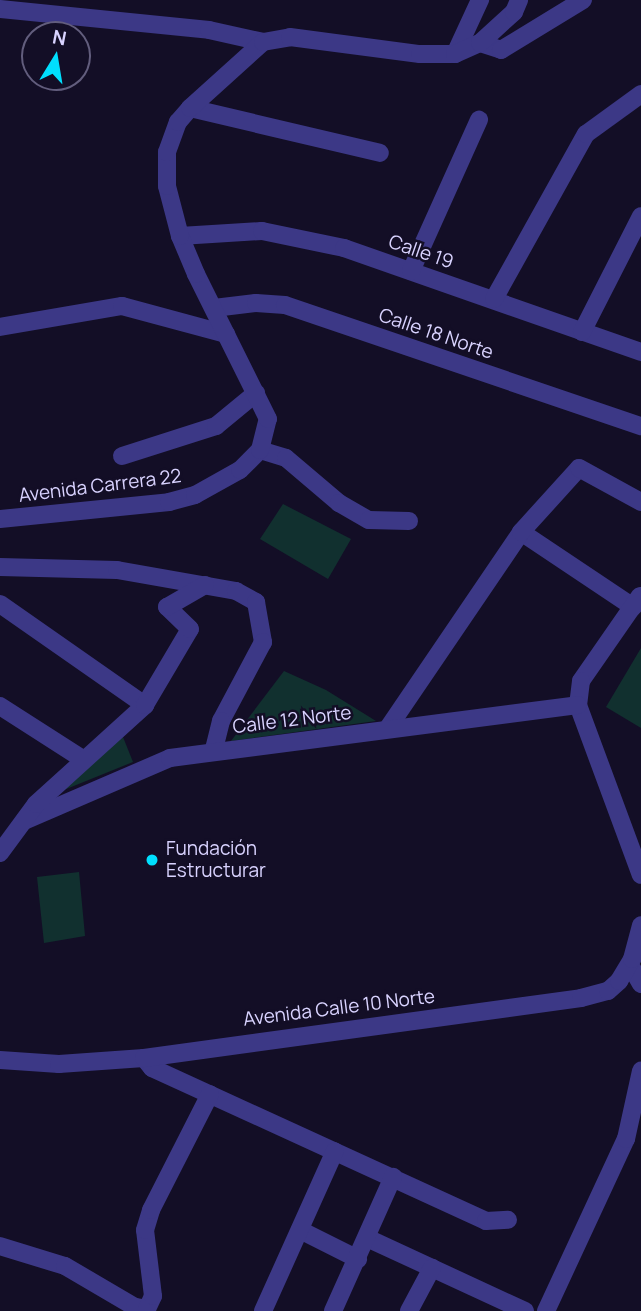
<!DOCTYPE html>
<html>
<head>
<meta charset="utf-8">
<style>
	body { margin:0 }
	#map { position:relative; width:641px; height:1311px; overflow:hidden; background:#130e26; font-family:Manrope,sans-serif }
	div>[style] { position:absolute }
	.green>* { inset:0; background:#11302f }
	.minor>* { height:18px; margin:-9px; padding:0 9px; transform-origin:9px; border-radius:9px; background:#3c3886 }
	.tertiary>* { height:18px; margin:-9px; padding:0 9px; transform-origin:9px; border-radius:9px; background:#3c3886 }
	.dots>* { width:19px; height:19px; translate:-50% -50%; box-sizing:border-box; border:4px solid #130e26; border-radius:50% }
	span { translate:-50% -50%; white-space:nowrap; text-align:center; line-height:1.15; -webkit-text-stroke:5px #130e26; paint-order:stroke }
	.street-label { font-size:19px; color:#d9d3ff }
	.poi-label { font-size:19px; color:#d9d3ff }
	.left { translate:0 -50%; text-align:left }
	.north { position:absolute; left:21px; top:21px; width:70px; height:70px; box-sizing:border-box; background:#130e26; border:2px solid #625d7d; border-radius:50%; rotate:11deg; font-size:19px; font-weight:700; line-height:28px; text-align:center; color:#d9d3ff }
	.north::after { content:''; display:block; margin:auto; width:24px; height:32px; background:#00dffe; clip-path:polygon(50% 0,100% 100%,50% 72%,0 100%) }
</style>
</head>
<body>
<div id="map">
	<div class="green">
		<i style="clip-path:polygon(283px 504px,351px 539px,328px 579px,260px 539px)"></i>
		<i style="clip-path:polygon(641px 648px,641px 728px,606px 707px)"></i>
		<i style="clip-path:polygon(284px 671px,326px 690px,376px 721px,231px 741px)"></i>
		<i style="clip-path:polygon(123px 737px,133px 762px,49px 796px)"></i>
		<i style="clip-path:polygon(79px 872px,85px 936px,44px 943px,37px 877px)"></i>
	</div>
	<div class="minor">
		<i style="left:0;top:9px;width:210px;rotate:5.7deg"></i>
		<i style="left:209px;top:30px;width:55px;rotate:12.5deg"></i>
		<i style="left:480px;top:43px;width:22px;rotate:18deg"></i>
		<i style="left:501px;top:50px;width:96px;rotate:-31.4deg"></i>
		<i style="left:455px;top:54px;width:60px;rotate:-65.2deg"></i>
		<i style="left:190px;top:108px;width:195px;rotate:13.3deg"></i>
		<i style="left:180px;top:236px;width:82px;rotate:-3.5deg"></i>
		<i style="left:262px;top:231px;width:84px;rotate:11.7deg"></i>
		<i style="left:344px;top:248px;width:315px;rotate:19.3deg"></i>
		<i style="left:411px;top:271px;width:166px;rotate:-65.8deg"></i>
		<i style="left:494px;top:299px;width:189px;rotate:-60.9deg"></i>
		<i style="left:586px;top:134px;width:68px;rotate:-36deg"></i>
		<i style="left:214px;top:308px;width:42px;rotate:-6.8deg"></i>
		<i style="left:256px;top:303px;width:29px;rotate:4deg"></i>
		<i style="left:285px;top:305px;width:376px;rotate:18.8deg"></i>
		<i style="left:0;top:327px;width:124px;rotate:-9.8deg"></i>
		<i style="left:122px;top:306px;width:108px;rotate:15.1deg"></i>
		<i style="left:582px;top:332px;width:130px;rotate:-63deg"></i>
		<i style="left:260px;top:450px;width:27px;rotate:17deg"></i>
		<i style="left:286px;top:458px;width:70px;rotate:40.3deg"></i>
		<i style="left:339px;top:503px;width:34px;rotate:30deg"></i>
		<i style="left:369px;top:520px;width:40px;rotate:1.4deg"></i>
		<i style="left:122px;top:456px;width:99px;rotate:-17.7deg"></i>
		<i style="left:216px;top:426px;width:52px;rotate:-39.5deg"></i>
		<i style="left:521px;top:532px;width:135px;rotate:33.8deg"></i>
		<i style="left:0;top:567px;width:117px;rotate:1.5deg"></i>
		<i style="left:117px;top:570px;width:121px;rotate:10deg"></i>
		<i style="left:236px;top:591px;width:23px;rotate:29deg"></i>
		<i style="left:256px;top:602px;width:41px;rotate:80.1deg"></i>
		<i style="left:263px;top:642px;width:89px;rotate:118deg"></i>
		<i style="left:221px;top:721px;width:30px;rotate:104deg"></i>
		<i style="left:640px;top:596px;width:103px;rotate:124.8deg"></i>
		<i style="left:581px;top:681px;width:24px;rotate:97deg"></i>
		<i style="left:578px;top:705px;width:181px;rotate:69.7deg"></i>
		<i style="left:0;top:604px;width:177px;rotate:34.9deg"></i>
		<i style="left:0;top:706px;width:96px;rotate:32.7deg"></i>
		<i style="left:388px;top:728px;width:237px;rotate:-55.8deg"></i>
		<i style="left:521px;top:532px;width:86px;rotate:-47.8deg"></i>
		<i style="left:579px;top:468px;width:71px;rotate:28.7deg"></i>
		<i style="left:24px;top:821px;width:159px;rotate:-23.3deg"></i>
		<i style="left:170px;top:758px;width:411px;rotate:-7.4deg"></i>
		<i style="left:0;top:853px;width:61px;rotate:-53.7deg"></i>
		<i style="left:36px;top:804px;width:147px;rotate:-42.2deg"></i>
		<i style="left:145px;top:705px;width:88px;rotate:-59.4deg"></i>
		<i style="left:190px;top:629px;width:32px;rotate:-136deg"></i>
		<i style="left:167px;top:607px;width:44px;rotate:-30.1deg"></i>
		<i style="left:630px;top:965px;width:22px;rotate:60deg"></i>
		<i style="left:144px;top:1058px;width:13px;rotate:51deg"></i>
		<i style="left:152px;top:1068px;width:367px;rotate:24.6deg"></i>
		<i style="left:486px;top:1221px;width:22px;rotate:-3deg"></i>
		<i style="left:300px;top:1230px;width:65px;rotate:26.6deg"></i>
		<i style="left:367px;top:1238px;width:174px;rotate:24.8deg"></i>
		<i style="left:0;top:1246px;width:68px;rotate:17.1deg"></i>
		<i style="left:65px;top:1266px;width:81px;rotate:30.4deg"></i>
		<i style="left:135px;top:1307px;width:12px;rotate:9deg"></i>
		<i style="left:147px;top:1309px;width:14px;rotate:-65deg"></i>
		<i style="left:153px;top:1296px;width:66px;rotate:-96.9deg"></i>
		<i style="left:145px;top:1230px;width:21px;rotate:-73deg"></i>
		<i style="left:151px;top:1210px;width:130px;rotate:-63deg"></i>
		<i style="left:263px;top:1311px;width:175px;rotate:-65.8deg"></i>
		<i style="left:333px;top:1311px;width:147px;rotate:-65.9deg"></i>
		<i style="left:409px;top:1311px;width:49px;rotate:-61.9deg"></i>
		<i style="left:546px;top:1311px;width:190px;rotate:-65.1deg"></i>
		<i style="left:626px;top:1139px;width:70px;rotate:-77.6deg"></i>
	</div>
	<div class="tertiary">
		<i style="left:0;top:519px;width:170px;rotate:-5.7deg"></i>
		<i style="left:169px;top:502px;width:27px;rotate:-15deg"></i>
		<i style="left:195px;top:495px;width:51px;rotate:-29.1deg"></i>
		<i style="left:240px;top:470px;width:28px;rotate:-45deg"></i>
		<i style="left:260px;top:450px;width:32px;rotate:-76deg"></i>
		<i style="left:268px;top:419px;width:162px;rotate:-116.4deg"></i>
		<i style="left:196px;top:274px;width:41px;rotate:-112.8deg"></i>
		<i style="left:180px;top:236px;width:52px;rotate:-104.6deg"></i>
		<i style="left:167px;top:186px;width:34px;rotate:-90deg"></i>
		<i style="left:167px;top:152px;width:32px;rotate:-70deg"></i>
		<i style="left:178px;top:122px;width:18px;rotate:-49deg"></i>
		<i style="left:190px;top:108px;width:98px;rotate:-42.1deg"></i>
		<i style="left:263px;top:42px;width:27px;rotate:-10deg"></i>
		<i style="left:290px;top:37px;width:131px;rotate:7.5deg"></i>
		<i style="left:420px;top:54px;width:35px"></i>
		<i style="left:455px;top:54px;width:27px;rotate:-24deg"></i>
		<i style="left:480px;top:43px;width:46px;rotate:-42.4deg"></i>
		<i style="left:514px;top:12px;width:13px;rotate:-67deg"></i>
		<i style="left:0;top:1060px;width:59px;rotate:3.9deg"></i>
		<i style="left:59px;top:1064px;width:85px;rotate:-4deg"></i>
		<i style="left:144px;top:1058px;width:441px;rotate:-7.8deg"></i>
		<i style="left:581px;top:998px;width:28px;rotate:-15deg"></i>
		<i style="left:608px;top:991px;width:15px;rotate:-42deg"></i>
		<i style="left:619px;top:981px;width:26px;rotate:-59deg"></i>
		<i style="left:632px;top:959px;width:35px;rotate:-75deg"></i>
	</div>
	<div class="dots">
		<i style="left:152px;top:860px;background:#00dffe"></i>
	</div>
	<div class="street-label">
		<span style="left:421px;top:252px;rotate:19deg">Calle 19</span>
		<span style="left:436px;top:334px;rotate:19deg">Calle 18 Norte</span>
		<span style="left:100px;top:486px;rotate:-7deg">Avenida Carrera 22</span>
		<span style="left:292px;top:720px;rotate:-7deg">Calle 12 Norte</span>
		<span style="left:339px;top:1008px;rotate:-7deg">Avenida Calle 10 Norte</span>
	</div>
	<div class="poi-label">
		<span class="left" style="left:166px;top:860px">Fundación<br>Estructurar</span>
	</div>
	<div class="north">N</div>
</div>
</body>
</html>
